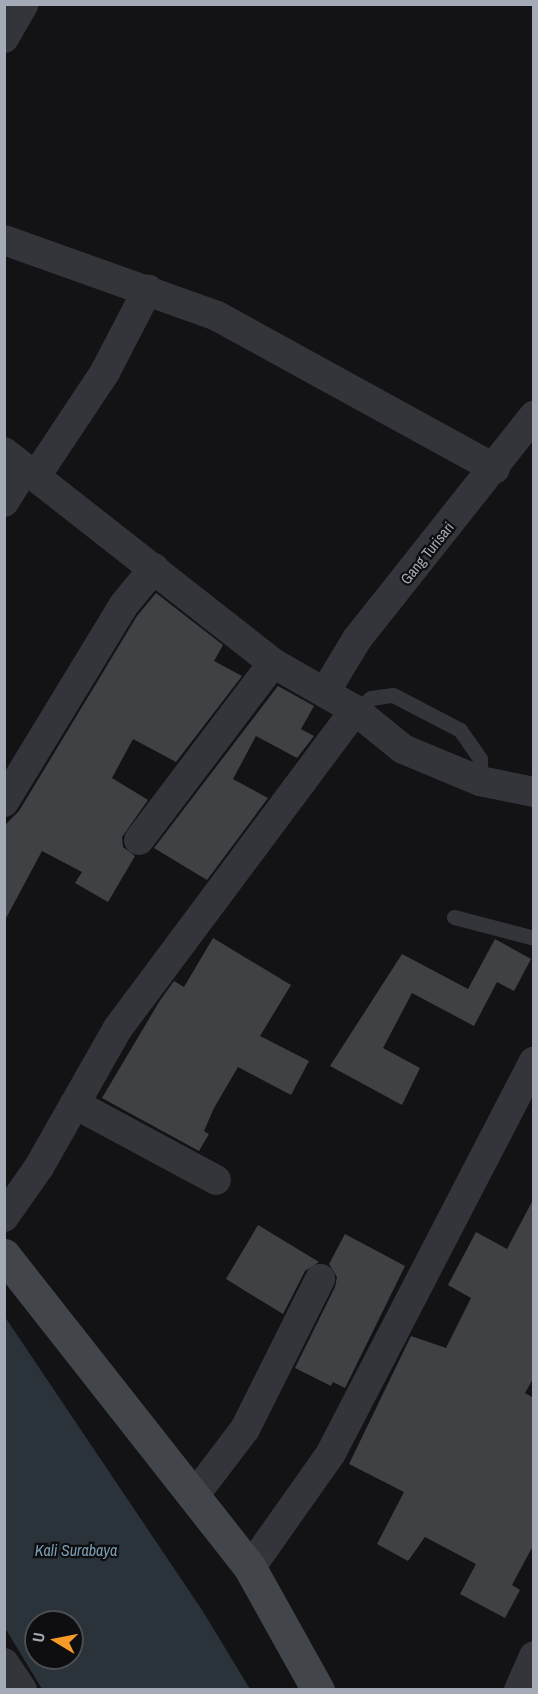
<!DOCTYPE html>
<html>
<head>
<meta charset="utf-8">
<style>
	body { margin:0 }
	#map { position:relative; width:538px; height:1694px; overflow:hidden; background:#131315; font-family:"Archivo Narrow",sans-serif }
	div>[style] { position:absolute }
	.water>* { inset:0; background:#293339 }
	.building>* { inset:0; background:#3f4145 }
	.lane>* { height:15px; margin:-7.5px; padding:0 7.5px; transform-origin:7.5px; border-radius:7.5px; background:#34353a }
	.street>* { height:30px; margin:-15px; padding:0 15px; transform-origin:15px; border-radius:15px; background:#34353a }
	.secondary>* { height:33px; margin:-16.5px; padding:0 16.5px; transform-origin:16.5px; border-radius:16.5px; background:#42454a }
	span { translate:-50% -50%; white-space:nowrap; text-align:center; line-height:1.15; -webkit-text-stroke:4.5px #0e0e10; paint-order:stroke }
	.street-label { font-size:15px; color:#a4abb6 }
	.water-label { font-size:16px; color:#799eb2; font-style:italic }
	.frame { position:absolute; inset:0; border:6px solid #a4abb6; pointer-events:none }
	.north { position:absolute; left:24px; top:1610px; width:60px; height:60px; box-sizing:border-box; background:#0e0e10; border:2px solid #4a4d52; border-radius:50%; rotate:280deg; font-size:16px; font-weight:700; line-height:24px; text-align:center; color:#a4abb6 }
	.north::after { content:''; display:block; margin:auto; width:21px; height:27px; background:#f79b28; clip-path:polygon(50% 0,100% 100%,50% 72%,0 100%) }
</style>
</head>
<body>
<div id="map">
	<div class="water">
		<i style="clip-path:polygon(evenodd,5px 1317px,202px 1610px,250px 1689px,42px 1689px,5px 1628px,5px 1317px,36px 1622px,72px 1622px,72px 1658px,36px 1658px,36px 1622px)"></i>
	</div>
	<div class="building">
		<i style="clip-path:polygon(156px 593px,223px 645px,214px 661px,242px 676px,176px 762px,133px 739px,112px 778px,148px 800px,122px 837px,123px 847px,135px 856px,108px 902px,75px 883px,82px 872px,42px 851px,4px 922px,4px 826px,19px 811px,137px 616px)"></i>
		<i style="clip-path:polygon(278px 686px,314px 706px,301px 729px,314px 736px,297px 758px,256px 736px,233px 779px,268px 798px,207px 880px,154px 848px)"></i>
		<i style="clip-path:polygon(213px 938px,291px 985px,260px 1036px,309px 1061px,291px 1095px,238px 1067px,214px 1108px,204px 1131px,209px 1134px,199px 1151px,102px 1098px,159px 1002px,174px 981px,184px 987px)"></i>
		<i style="clip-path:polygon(495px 939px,531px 959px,514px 991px,497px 982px,474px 1026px,412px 993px,383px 1048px,420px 1068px,402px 1105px,330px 1066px,402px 954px,468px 989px)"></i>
		<i style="clip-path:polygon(534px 1198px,534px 1377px,525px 1393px,534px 1398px,534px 1544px,512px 1585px,520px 1590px,505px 1618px,460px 1594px,476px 1564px,425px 1537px,408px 1561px,377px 1544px,404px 1492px,349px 1464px,411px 1336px,446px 1348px,471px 1298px,448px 1285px,476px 1232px,507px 1249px)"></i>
		<i style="clip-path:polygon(258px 1225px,319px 1262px,305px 1271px,283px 1314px,226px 1279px)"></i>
		<i style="clip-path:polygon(345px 1234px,405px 1266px,345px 1388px,333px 1382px,331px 1386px,295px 1368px,335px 1287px,337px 1277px,329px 1264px)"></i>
	</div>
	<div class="lane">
		<i style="left:355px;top:710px;width:20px;rotate:-37deg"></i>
		<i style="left:371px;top:698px;width:22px;rotate:-8deg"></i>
		<i style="left:393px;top:695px;width:76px;rotate:27.6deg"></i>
		<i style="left:460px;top:730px;width:35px;rotate:55deg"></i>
		<i style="left:480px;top:759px;width:22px;rotate:90deg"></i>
		<i style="left:454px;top:917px;width:83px;rotate:14.7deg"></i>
	</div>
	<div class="street">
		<i style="left:4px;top:38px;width:39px;rotate:-60deg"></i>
		<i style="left:4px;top:240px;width:226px;rotate:19.6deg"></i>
		<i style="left:217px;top:316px;width:317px;rotate:28.8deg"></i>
		<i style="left:4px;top:452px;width:342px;rotate:38.1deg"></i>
		<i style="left:273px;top:663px;width:95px;rotate:29.8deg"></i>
		<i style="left:355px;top:710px;width:62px;rotate:39.1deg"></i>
		<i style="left:403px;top:749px;width:83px;rotate:22.6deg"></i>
		<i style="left:480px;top:781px;width:55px;rotate:11.5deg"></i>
		<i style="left:36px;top:476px;width:125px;rotate:-56.4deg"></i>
		<i style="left:105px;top:372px;width:93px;rotate:-62.6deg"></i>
		<i style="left:4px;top:502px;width:38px;rotate:-58deg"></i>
		<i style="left:325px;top:692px;width:62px;rotate:-58.9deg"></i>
		<i style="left:357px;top:639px;width:285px;rotate:-51.6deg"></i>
		<i style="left:4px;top:802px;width:229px;rotate:-58.7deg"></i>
		<i style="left:123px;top:606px;width:49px;rotate:-50.8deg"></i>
		<i style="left:139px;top:840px;width:222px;rotate:-52.9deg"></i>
		<i style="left:75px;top:1104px;width:160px;rotate:28.3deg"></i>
		<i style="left:4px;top:1217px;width:61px;rotate:-55deg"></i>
		<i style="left:39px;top:1167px;width:160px;rotate:-60.4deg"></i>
		<i style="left:118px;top:1028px;width:397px;rotate:-53.3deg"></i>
		<i style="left:194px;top:1496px;width:84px;rotate:-52.7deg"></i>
		<i style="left:245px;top:1429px;width:168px;rotate:-63.4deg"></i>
		<i style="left:250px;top:1568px;width:141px;rotate:-54.8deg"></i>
		<i style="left:331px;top:1453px;width:441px;rotate:-62.6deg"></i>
		<i style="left:4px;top:1663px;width:32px;rotate:56deg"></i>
		<i style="left:519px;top:1690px;width:37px;rotate:-66deg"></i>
	</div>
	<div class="secondary">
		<i style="left:4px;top:1255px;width:398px;rotate:51.8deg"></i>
		<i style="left:250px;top:1568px;width:140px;rotate:60.9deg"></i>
	</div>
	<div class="street-label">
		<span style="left:427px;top:553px;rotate:-51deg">Gang Turisari</span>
	</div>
	<div class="water-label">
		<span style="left:76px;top:1550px">Kali Surabaya</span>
	</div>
	<div class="frame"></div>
	<div class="north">U</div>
</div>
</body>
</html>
